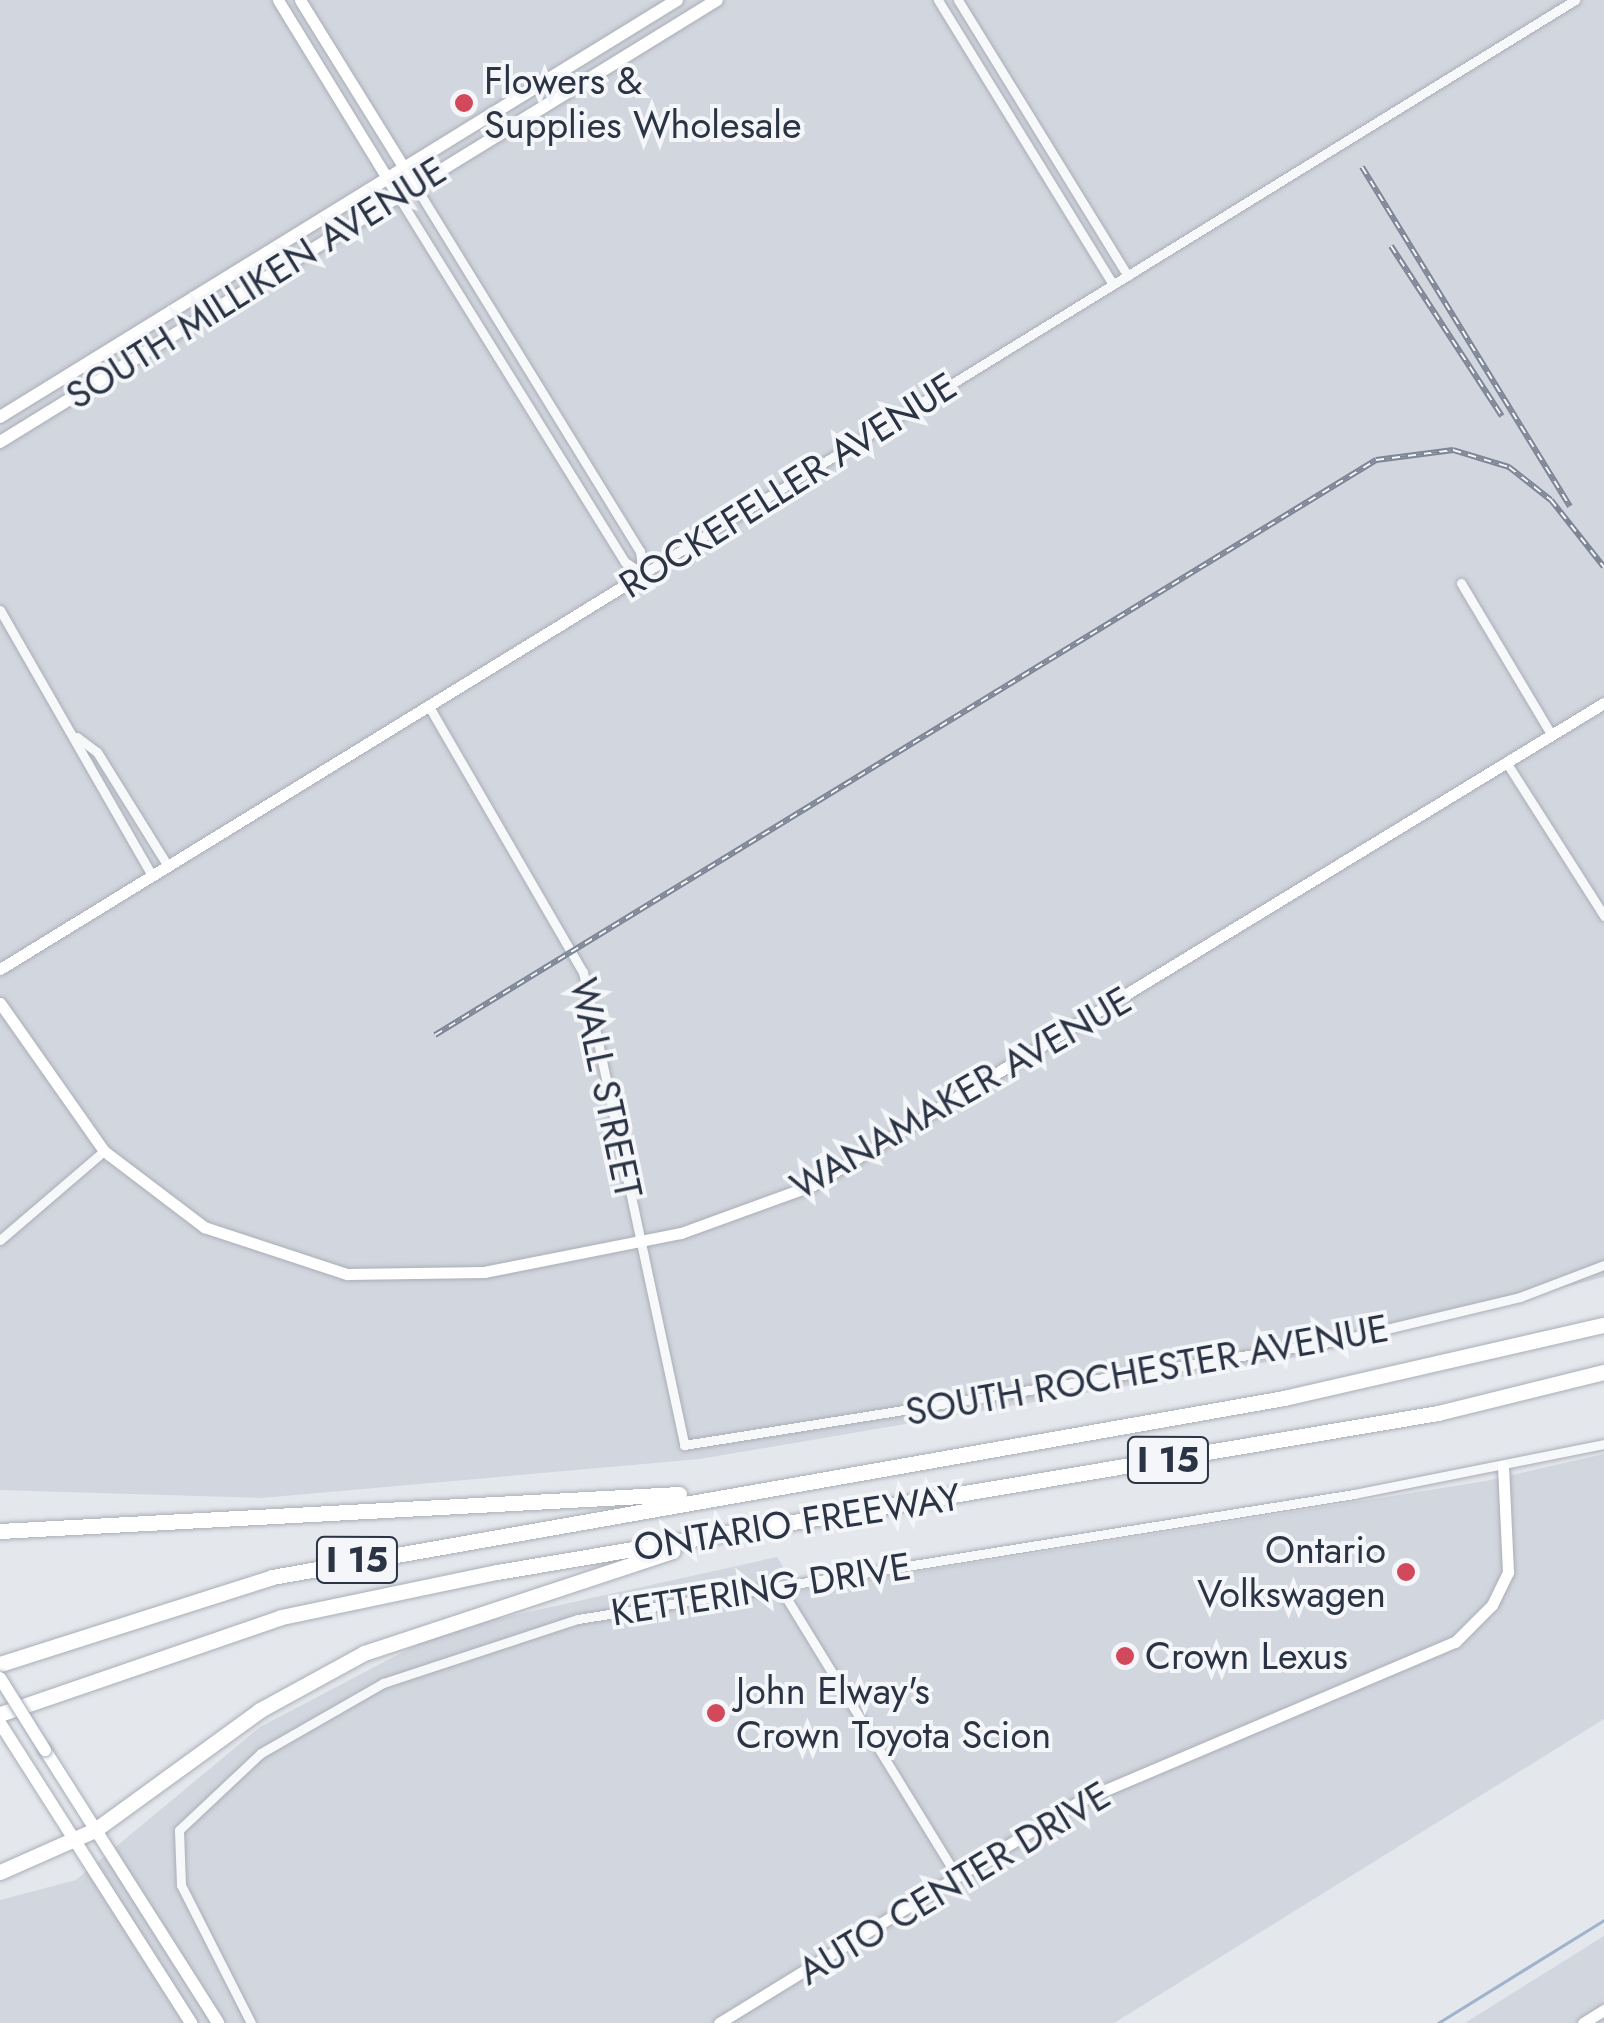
<!DOCTYPE html>
<html>
<head>
<meta charset="utf-8">
<style>
	body { margin:0 }
	#map { position:relative; width:1604px; height:2023px; overflow:hidden; background:#e4e7ec; font-family:Jost,sans-serif }
	div>[style] { position:absolute }
	.built>* { inset:0; background:#d2d6de }
	.stream>* { height:2.5px; margin:-1.25px; padding:0 1.25px; transform-origin:1.25px; border-radius:1.25px; background:#9fb4cc }
	.roads { filter:drop-shadow(0 0 2px #a9aeb7) drop-shadow(0 0 2px #a9aeb7) }
	.street>* { height:9px; margin:-4.5px; padding:0 4.5px; transform-origin:4.5px; border-radius:4.5px; background:#f7f8fa }
	.secondary>* { height:11px; margin:-5.5px; padding:0 5.5px; transform-origin:5.5px; border-radius:5.5px; background:#fff }
	.primary>* { height:12px; margin:-6px; padding:0 6px; transform-origin:6px; border-radius:6px; background:#fff }
	.highway>* { height:15px; margin:-7.5px; padding:0 7.5px; transform-origin:7.5px; border-radius:7.5px; background:#fff }
	.rail>* { height:6px; margin-top:-3px; transform-origin:0; background:repeating-linear-gradient(90deg,#f4f6f9 0 8px,#7d8696 0 16px); box-sizing:border-box; border-block:2px solid #7d8696 }
	.bridges { filter:drop-shadow(0 0 2px #a3abb8) drop-shadow(0 0 2px #a3abb8) }
	.primary-bridge>* { height:12px; margin:-6px; padding:0 6px; transform-origin:6px; border-radius:6px; background:#fff }
	.dots>* { width:28px; height:28px; translate:-50% -50%; box-sizing:border-box; border:5px solid #f4f6f9; border-radius:50% }
	span { translate:-50% -50%; white-space:nowrap; text-align:center; line-height:1.15; -webkit-text-stroke:8px #f4f6f9; paint-order:stroke }
	.shield-label span { padding:2px 8px; background:#f4f6f9; border:2px solid; border-radius:8px; -webkit-text-stroke-width:0 }
	.shield-label { font-size:35px; color:#2b3445; font-weight:700 }
	.poi-label { font-size:38px; color:#2b3445 }
	.left { translate:0 -50%; text-align:left }
	.right { translate:-100% -50%; text-align:right }
	.street-label { font-size:38px; color:#2b3445 }
</style>
</head>
<body>
<div id="map">
	<div class="built">
		<i style="clip-path:polygon(0 0,1604px 0,1604px 1277px,1303px 1356px,700px 1459px,261px 1498px,0 1490px)"></i>
		<i style="clip-path:polygon(1604px 1454px,1604px 1719px,1114px 2023px,0 2023px,0 1900px,76px 1880px,260px 1727px,443px 1631px,777px 1557px,798px 1591px,1486px 1481px)"></i>
		<i style="clip-path:polygon(1604px 1936px,1604px 2023px,1465px 2023px)"></i>
	</div>
	<div class="stream">
		<i style="left:1438px;top:2023px;width:195px;rotate:-31.8deg"></i>
	</div>
	<div class="roads">
		<div class="street">
			<i style="left:938px;top:0;width:334px;rotate:58.4deg"></i>
			<i style="left:958px;top:0;width:324px;rotate:58.4deg"></i>
			<i style="left:414px;top:184px;width:431px;rotate:58.4deg"></i>
			<i style="left:640px;top:551px;width:23px;rotate:83deg"></i>
			<i style="left:398px;top:196px;width:431px;rotate:58.2deg"></i>
			<i style="left:625px;top:562px;width:22px;rotate:34deg"></i>
			<i style="left:643px;top:574px;width:1095px;rotate:-31.63deg"></i>
			<i style="left:1461px;top:583px;width:176px;rotate:59.2deg"></i>
			<i style="left:0;top:610px;width:305px;rotate:60.2deg"></i>
			<i style="left:428px;top:705px;width:309px;rotate:59.9deg"></i>
			<i style="left:583px;top:972px;width:484px;rotate:77.9deg"></i>
			<i style="left:684px;top:1445px;width:660px;rotate:-9.06deg"></i>
			<i style="left:1336px;top:1341px;width:189px;rotate:-13.4deg"></i>
			<i style="left:1520px;top:1297px;width:90px;rotate:-20.9deg"></i>
			<i style="left:77px;top:737px;width:25px;rotate:37deg"></i>
			<i style="left:97px;top:752px;width:134px;rotate:58.1deg"></i>
			<i style="left:1506px;top:762px;width:183px;rotate:57.5deg"></i>
			<i style="left:0;top:1240px;width:137px;rotate:-40.6deg"></i>
			<i style="left:779px;top:1586px;width:340px;rotate:58.5deg"></i>
			<i style="left:251px;top:2023px;width:155px;rotate:-116.9deg"></i>
			<i style="left:181px;top:1885px;width:55px;rotate:-92.1deg"></i>
			<i style="left:179px;top:1830px;width:112px;rotate:-43.2deg"></i>
			<i style="left:261px;top:1753px;width:141px;rotate:-29.8deg"></i>
			<i style="left:383px;top:1683px;width:205px;rotate:-18.2deg"></i>
			<i style="left:578px;top:1619px;width:786px;rotate:-9.15deg"></i>
			<i style="left:1354px;top:1494px;width:255px;rotate:-11.3deg"></i>
		</div>
		<div class="secondary">
			<i style="left:278px;top:0;width:230px;rotate:58.5deg"></i>
			<i style="left:300px;top:0;width:216px;rotate:58.2deg"></i>
			<i style="left:0;top:969px;width:755px;rotate:-31.56deg"></i>
			<i style="left:0;top:1003px;width:181px;rotate:54.9deg"></i>
			<i style="left:104px;top:1151px;width:126px;rotate:37.2deg"></i>
			<i style="left:204px;top:1227px;width:151px;rotate:18.2deg"></i>
			<i style="left:347px;top:1274px;width:137px;rotate:-0.8deg"></i>
			<i style="left:484px;top:1272px;width:201px;rotate:-11.2deg"></i>
			<i style="left:681px;top:1233px;width:140px;rotate:-20deg"></i>
			<i style="left:813px;top:1185px;width:926px;rotate:-31.36deg"></i>
			<i style="left:719px;top:2023px;width:426px;rotate:-31.6deg"></i>
			<i style="left:1082px;top:1800px;width:405px;rotate:-23deg"></i>
			<i style="left:1455px;top:1642px;width:52px;rotate:-45deg"></i>
			<i style="left:1492px;top:1605px;width:37px;rotate:-64deg"></i>
			<i style="left:1508px;top:1572px;width:106px;rotate:-92.7deg"></i>
			<i style="left:1583px;top:2023px;width:25px;rotate:-32deg"></i>
		</div>
		<div class="primary">
			<i style="left:0;top:417px;width:795px;rotate:-31.63deg"></i>
			<i style="left:0;top:442px;width:842px;rotate:-31.65deg"></i>
			<i style="left:0;top:1723px;width:356px;rotate:57.5deg"></i>
			<i style="left:45px;top:1750px;width:323px;rotate:57.6deg"></i>
		</div>
		<div class="highway">
			<i style="left:0;top:1531px;width:680px;rotate:-3.12deg"></i>
			<i style="left:0;top:1664px;width:286px;rotate:-17.7deg"></i>
			<i style="left:272px;top:1577px;width:1028px;rotate:-10.03deg"></i>
			<i style="left:1284px;top:1398px;width:328px;rotate:-12.9deg"></i>
			<i style="left:0;top:1714px;width:297px;rotate:-19deg"></i>
			<i style="left:281px;top:1617px;width:221px;rotate:-11.8deg"></i>
			<i style="left:497px;top:1572px;width:954px;rotate:-9.59deg"></i>
			<i style="left:1438px;top:1413px;width:171px;rotate:-13.9deg"></i>
			<i style="left:0;top:1872px;width:104px;rotate:-23.9deg"></i>
			<i style="left:95px;top:1830px;width:204px;rotate:-36deg"></i>
			<i style="left:260px;top:1710px;width:119px;rotate:-28.7deg"></i>
			<i style="left:364px;top:1653px;width:325px;rotate:-18.3deg"></i>
		</div>
	</div>
	<div class="rail">
		<i style="left:1362px;top:167px;width:398px;rotate:58.5deg"></i>
		<i style="left:1391px;top:246px;width:203px;rotate:56.9deg"></i>
		<i style="left:435px;top:1035px;width:1103px;rotate:-31.43deg"></i>
		<i style="left:1376px;top:460px;width:78px;rotate:-7.4deg"></i>
		<i style="left:1453px;top:450px;width:59px;rotate:16.9deg"></i>
		<i style="left:1509px;top:467px;width:53px;rotate:38.2deg"></i>
		<i style="left:1551px;top:500px;width:85px;rotate:51.7deg"></i>
	</div>
	<div class="bridges">
		<div class="primary-bridge">
			<i style="left:0;top:1678px;width:85px;rotate:58deg"></i>
		</div>
	</div>
	<div class="dots">
		<i style="left:464px;top:103px;background:#d1495b"></i>
		<i style="left:1406px;top:1572px;background:#d1495b"></i>
		<i style="left:1125px;top:1656px;background:#d1495b"></i>
		<i style="left:716px;top:1713px;background:#d1495b"></i>
	</div>
	<div class="shield-label">
		<span style="left:1168px;top:1460px">I 15</span>
		<span style="left:357px;top:1560px">I 15</span>
	</div>
	<div class="poi-label">
		<span class="left" style="left:484px;top:103px">Flowers &amp;<br>Supplies Wholesale</span>
		<span class="right" style="left:1386px;top:1572px">Ontario<br>Volkswagen</span>
		<span class="left" style="left:1145px;top:1656px">Crown Lexus</span>
		<span class="left" style="left:736px;top:1713px">John Elway's<br>Crown Toyota Scion</span>
	</div>
	<div class="street-label">
		<span style="left:256px;top:283px;rotate:-32deg">SOUTH MILLIKEN AVENUE</span>
		<span style="left:788px;top:485px;rotate:-32deg">ROCKEFELLER AVENUE</span>
		<span style="left:606px;top:1088px;rotate:78deg">WALL STREET</span>
		<span style="left:961px;top:1093px;rotate:-30deg">WANAMAKER AVENUE</span>
		<span style="left:1147px;top:1370px;rotate:-10deg">SOUTH ROCHESTER AVENUE</span>
		<span style="left:797px;top:1522px;rotate:-9deg">ONTARIO FREEWAY</span>
		<span style="left:761px;top:1589px;rotate:-9deg">KETTERING DRIVE</span>
		<span style="left:954px;top:1883px;rotate:-31deg">AUTO CENTER DRIVE</span>
	</div>
</div>
</body>
</html>
